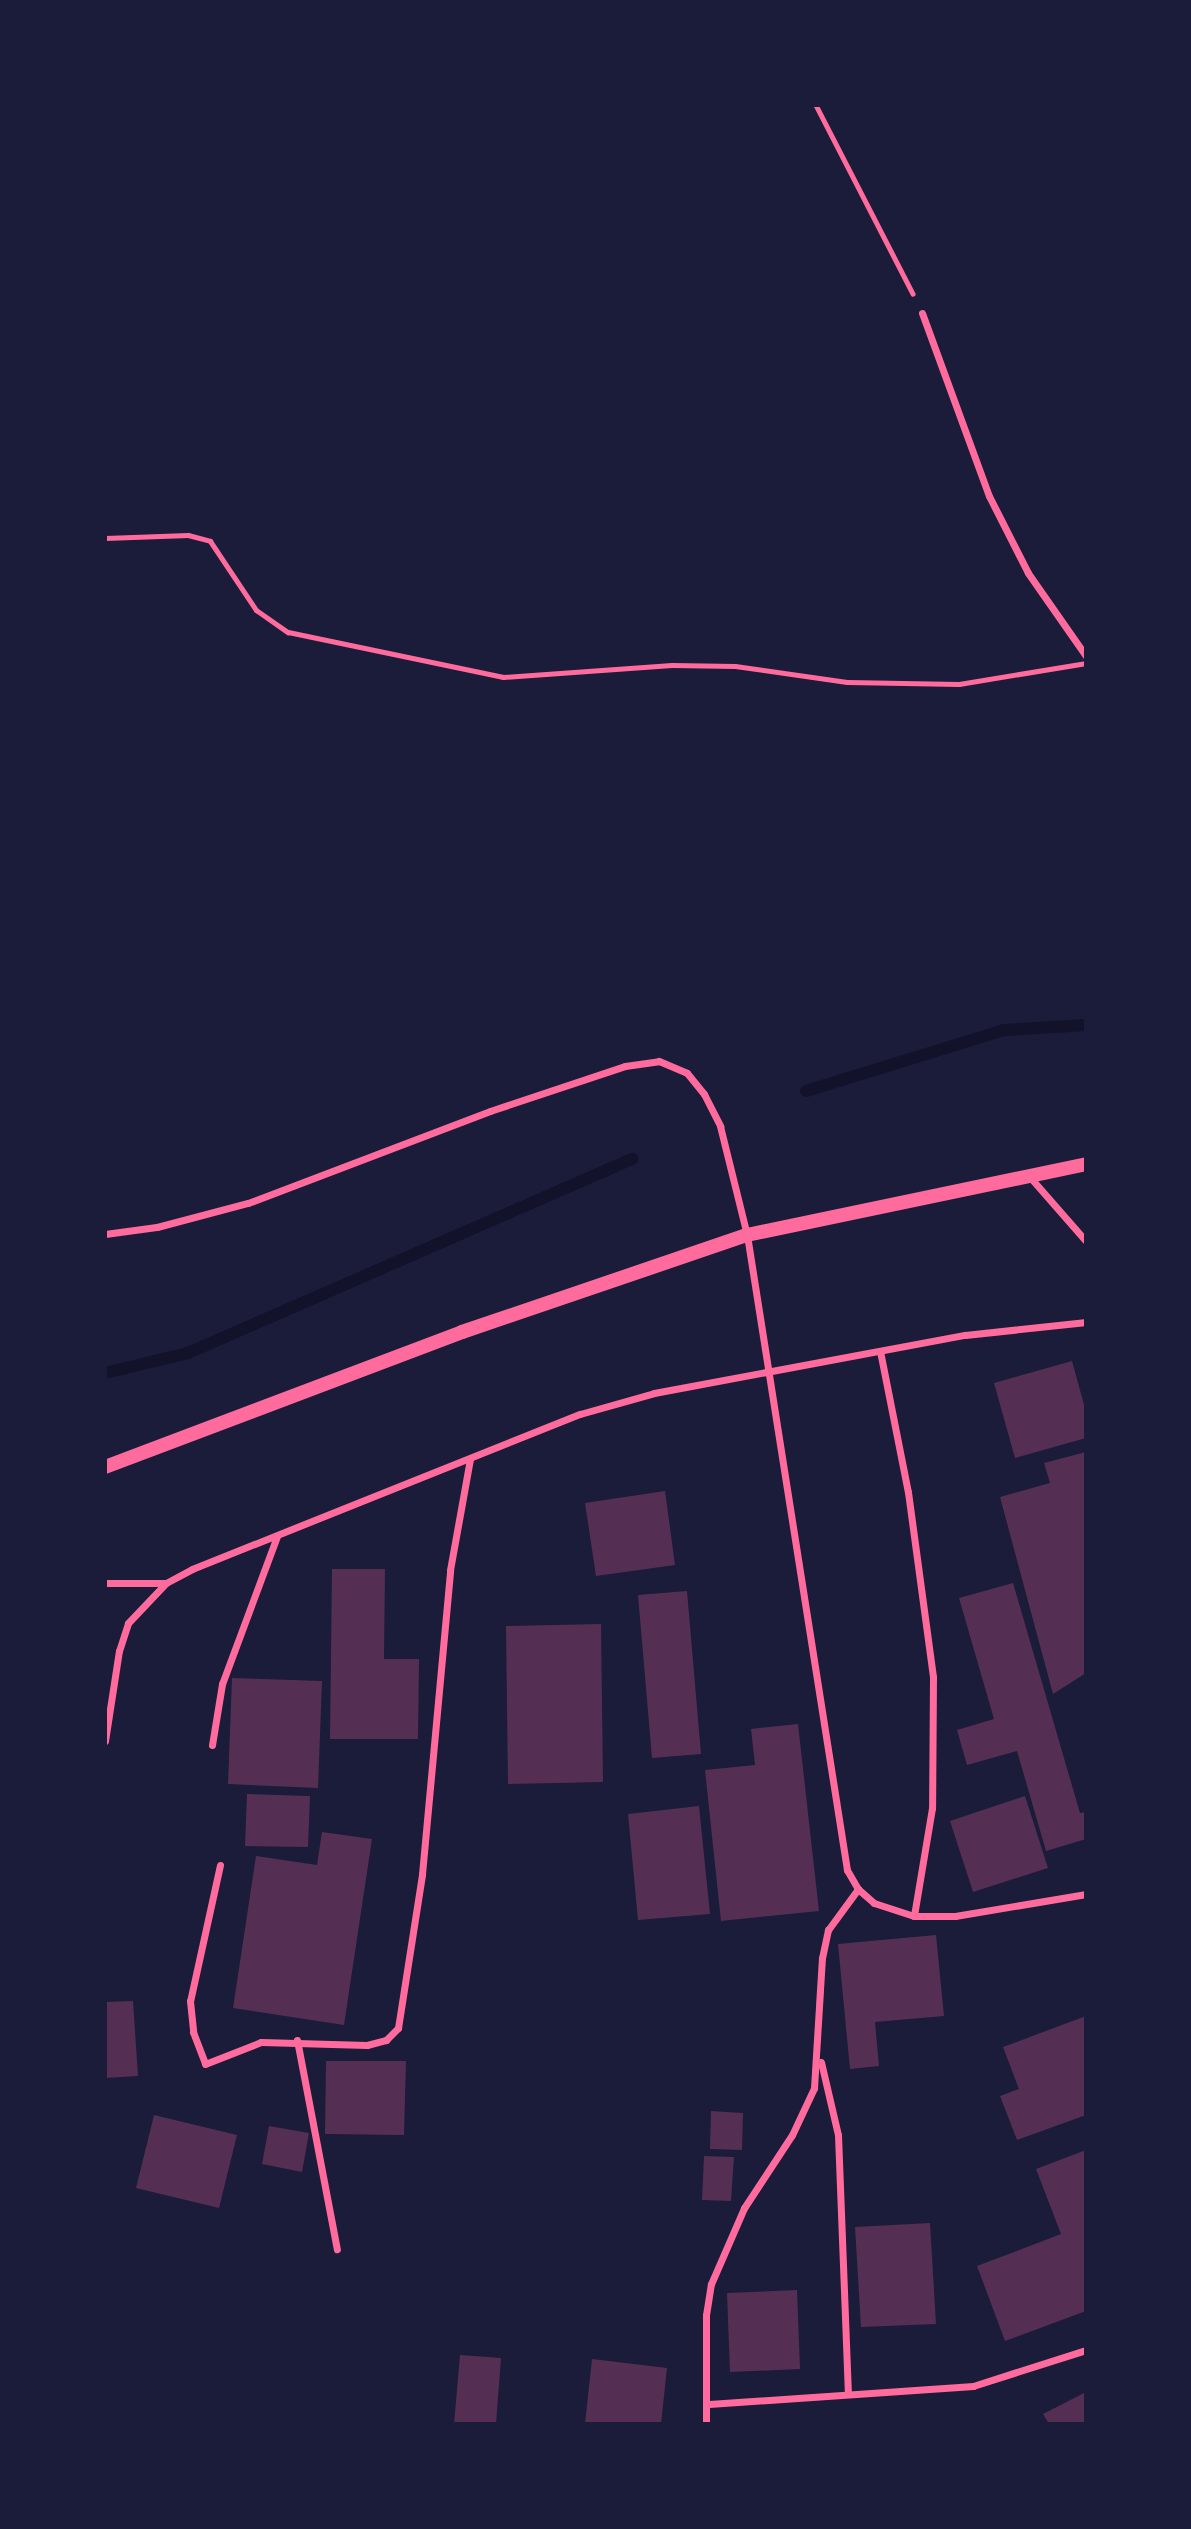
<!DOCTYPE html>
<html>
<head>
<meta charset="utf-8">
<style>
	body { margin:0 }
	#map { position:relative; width:1191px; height:2529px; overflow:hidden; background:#1b1b3a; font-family:"Fira Sans",sans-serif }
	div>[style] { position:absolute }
	.stream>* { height:12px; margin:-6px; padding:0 6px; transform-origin:6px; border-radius:6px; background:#12122b }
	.building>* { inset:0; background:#542f53 }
	.path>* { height:4.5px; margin:-2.25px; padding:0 2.25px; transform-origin:2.25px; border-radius:2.25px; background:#ff6b9d }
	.service>* { height:5px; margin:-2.5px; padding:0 2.5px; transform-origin:2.5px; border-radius:2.5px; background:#ff6b9d }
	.minor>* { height:7px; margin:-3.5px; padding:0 3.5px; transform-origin:3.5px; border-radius:3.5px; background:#ff6b9d }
	.secondary>* { height:14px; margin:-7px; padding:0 7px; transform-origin:7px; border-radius:7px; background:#ff6b9d }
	span { translate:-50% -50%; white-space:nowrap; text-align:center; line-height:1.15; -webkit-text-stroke:5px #1b1b3a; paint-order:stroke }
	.frame { position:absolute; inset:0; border:107px solid #1b1b3a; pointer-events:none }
</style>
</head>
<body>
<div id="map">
	<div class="stream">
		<i style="left:806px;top:1091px;width:207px;rotate:-17.1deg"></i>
		<i style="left:1004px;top:1030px;width:82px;rotate:-3.5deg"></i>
		<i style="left:105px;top:1373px;width:85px;rotate:-13.5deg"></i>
		<i style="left:188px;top:1353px;width:485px;rotate:-23.6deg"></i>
	</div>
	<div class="building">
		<i style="clip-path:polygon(1072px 1361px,1086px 1412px,1086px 1438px,1015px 1458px,994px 1383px)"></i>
		<i style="clip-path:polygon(1086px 1452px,1086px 1673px,1053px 1694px,1000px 1497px,1050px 1483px,1044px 1463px)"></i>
		<i style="clip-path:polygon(665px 1491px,675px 1565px,596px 1576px,585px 1503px)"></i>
		<i style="clip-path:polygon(332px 1569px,385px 1569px,384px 1659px,419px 1659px,418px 1739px,330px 1739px)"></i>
		<i style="clip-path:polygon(1013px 1583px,1080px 1813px,1086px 1812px,1086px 1839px,1046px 1851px,1017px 1751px,967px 1765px,957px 1730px,994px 1719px,959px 1598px)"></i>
		<i style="clip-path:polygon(687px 1591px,701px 1754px,652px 1758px,638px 1595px)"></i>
		<i style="clip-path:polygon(601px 1624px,603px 1782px,508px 1784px,506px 1626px)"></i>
		<i style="clip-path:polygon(232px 1678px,322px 1681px,318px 1788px,228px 1784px)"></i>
		<i style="clip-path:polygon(798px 1724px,819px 1911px,721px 1921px,705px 1770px,755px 1765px,751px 1729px)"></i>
		<i style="clip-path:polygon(247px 1794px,310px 1796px,308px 1847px,245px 1846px)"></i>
		<i style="clip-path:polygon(1025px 1796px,1048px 1868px,973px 1892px,950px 1821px)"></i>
		<i style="clip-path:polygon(699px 1806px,710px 1914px,638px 1920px,628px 1814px)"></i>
		<i style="clip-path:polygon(322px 1832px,372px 1839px,344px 2025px,233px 2008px,256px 1856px,317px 1865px)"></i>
		<i style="clip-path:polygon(936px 1935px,944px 2016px,875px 2022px,879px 2066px,850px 2069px,838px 1944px)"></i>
		<i style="clip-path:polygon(133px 2001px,138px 2076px,105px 2078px,105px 2002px)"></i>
		<i style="clip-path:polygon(1086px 2016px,1086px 2115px,1017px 2140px,1000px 2096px,1019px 2089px,1003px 2047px)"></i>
		<i style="clip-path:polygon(326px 2061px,406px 2061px,404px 2135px,325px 2134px)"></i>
		<i style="clip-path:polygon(711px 2111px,743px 2113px,742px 2150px,710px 2149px)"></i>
		<i style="clip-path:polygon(154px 2115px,237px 2135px,219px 2208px,136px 2188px)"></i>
		<i style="clip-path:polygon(269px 2126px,309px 2133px,302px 2172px,262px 2164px)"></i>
		<i style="clip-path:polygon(1086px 2150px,1086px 2311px,1005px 2341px,977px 2266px,1061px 2234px,1036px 2169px)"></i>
		<i style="clip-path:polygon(704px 2156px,734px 2157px,731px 2201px,702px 2200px)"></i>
		<i style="clip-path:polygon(930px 2223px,936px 2324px,861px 2327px,855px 2227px)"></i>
		<i style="clip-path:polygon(797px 2290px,800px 2369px,730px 2372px,727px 2293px)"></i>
		<i style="clip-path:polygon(460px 2355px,501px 2358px,496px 2424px,454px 2424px)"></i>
		<i style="clip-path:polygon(592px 2359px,667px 2368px,661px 2424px,585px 2424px)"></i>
		<i style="clip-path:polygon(1086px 2392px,1086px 2424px,1049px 2424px,1043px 2414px)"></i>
	</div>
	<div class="path">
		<i style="left:816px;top:105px;width:212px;rotate:62.8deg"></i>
	</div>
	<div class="service">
		<i style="left:105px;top:538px;width:83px;rotate:-2.1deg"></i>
		<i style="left:188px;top:535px;width:23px;rotate:15deg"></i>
		<i style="left:210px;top:541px;width:83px;rotate:56.3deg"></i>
		<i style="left:256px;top:610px;width:39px;rotate:35deg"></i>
		<i style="left:288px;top:632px;width:220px;rotate:11.8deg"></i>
		<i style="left:503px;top:677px;width:169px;rotate:-4.1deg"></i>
		<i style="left:672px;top:665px;width:63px;rotate:0.9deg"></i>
		<i style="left:735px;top:666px;width:113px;rotate:8.1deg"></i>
		<i style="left:847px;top:682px;width:112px;rotate:1deg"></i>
		<i style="left:959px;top:684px;width:129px;rotate:-9.4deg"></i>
	</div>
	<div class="minor">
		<i style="left:922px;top:313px;width:195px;rotate:69.9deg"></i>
		<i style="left:989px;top:496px;width:86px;rotate:63.1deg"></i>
		<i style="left:1028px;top:573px;width:101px;rotate:55.1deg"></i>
		<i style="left:1029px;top:1176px;width:86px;rotate:48.8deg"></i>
		<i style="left:105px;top:1234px;width:52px;rotate:-7.7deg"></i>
		<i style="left:157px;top:1227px;width:94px;rotate:-14.8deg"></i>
		<i style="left:248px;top:1203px;width:259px;rotate:-20.8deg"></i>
		<i style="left:490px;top:1111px;width:142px;rotate:-18.4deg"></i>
		<i style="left:625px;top:1066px;width:34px;rotate:-8deg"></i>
		<i style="left:659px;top:1061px;width:30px;rotate:23deg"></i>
		<i style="left:687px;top:1073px;width:27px;rotate:51deg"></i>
		<i style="left:704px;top:1094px;width:36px;rotate:63deg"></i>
		<i style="left:720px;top:1126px;width:112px;rotate:76.1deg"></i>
		<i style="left:747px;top:1235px;width:643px;rotate:81.05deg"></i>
		<i style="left:847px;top:1870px;width:22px;rotate:60deg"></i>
		<i style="left:858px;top:1889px;width:21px;rotate:41deg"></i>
		<i style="left:874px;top:1903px;width:42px;rotate:18deg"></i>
		<i style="left:914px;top:1916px;width:41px"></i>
		<i style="left:955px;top:1916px;width:133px;rotate:-9.5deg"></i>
		<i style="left:880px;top:1351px;width:144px;rotate:78.8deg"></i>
		<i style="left:908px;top:1492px;width:187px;rotate:82.3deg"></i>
		<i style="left:933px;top:1677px;width:131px;rotate:90.4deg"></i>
		<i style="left:932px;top:1808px;width:109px;rotate:99.5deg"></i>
		<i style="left:105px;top:1583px;width:60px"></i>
		<i style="left:105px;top:1741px;width:91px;rotate:-81.2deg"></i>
		<i style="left:119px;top:1651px;width:29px;rotate:-72deg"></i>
		<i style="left:128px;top:1623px;width:55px;rotate:-46.5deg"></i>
		<i style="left:166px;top:1583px;width:30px;rotate:-28deg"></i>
		<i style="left:192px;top:1569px;width:418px;rotate:-21.8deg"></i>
		<i style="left:580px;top:1414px;width:77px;rotate:-15.8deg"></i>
		<i style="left:654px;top:1393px;width:316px;rotate:-10.6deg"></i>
		<i style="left:965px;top:1335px;width:122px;rotate:-6.1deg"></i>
		<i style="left:212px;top:1745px;width:62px;rotate:-80.7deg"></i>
		<i style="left:222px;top:1684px;width:158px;rotate:-69.6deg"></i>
		<i style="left:220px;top:1865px;width:139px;rotate:102.4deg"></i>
		<i style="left:190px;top:2001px;width:31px;rotate:84deg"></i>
		<i style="left:193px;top:2032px;width:34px;rotate:69deg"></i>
		<i style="left:205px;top:2064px;width:60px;rotate:-21.4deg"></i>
		<i style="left:261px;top:2042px;width:106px;rotate:1.6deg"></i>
		<i style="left:367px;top:2045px;width:20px;rotate:-15deg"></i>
		<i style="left:386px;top:2040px;width:17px;rotate:-45deg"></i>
		<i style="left:398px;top:2028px;width:156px;rotate:-81.1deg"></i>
		<i style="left:422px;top:1874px;width:305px;rotate:-84.7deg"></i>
		<i style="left:450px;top:1570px;width:113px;rotate:-79.8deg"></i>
		<i style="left:297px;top:2040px;width:213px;rotate:79.2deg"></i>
		<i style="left:821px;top:2062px;width:75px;rotate:76.9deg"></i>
		<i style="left:838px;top:2135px;width:257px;rotate:87.8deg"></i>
		<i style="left:709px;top:2404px;width:265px;rotate:-3.9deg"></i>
		<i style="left:973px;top:2386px;width:119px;rotate:-17.7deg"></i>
		<i style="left:706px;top:2424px;width:109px;rotate:-90deg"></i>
		<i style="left:706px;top:2315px;width:31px;rotate:-81deg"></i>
		<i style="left:711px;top:2284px;width:83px;rotate:-66.5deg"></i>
		<i style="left:744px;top:2208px;width:87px;rotate:-56.7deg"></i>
		<i style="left:792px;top:2135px;width:52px;rotate:-64.9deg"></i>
		<i style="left:814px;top:2088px;width:130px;rotate:-86.5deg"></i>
		<i style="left:822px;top:1958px;width:29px;rotate:-78deg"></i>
		<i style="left:828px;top:1930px;width:51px;rotate:-53.8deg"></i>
	</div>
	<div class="secondary">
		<i style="left:105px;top:1467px;width:382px;rotate:-20.7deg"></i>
		<i style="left:462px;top:1332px;width:301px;rotate:-18.8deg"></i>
		<i style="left:747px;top:1235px;width:346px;rotate:-11.8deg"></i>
	</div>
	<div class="frame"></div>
</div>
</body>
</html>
